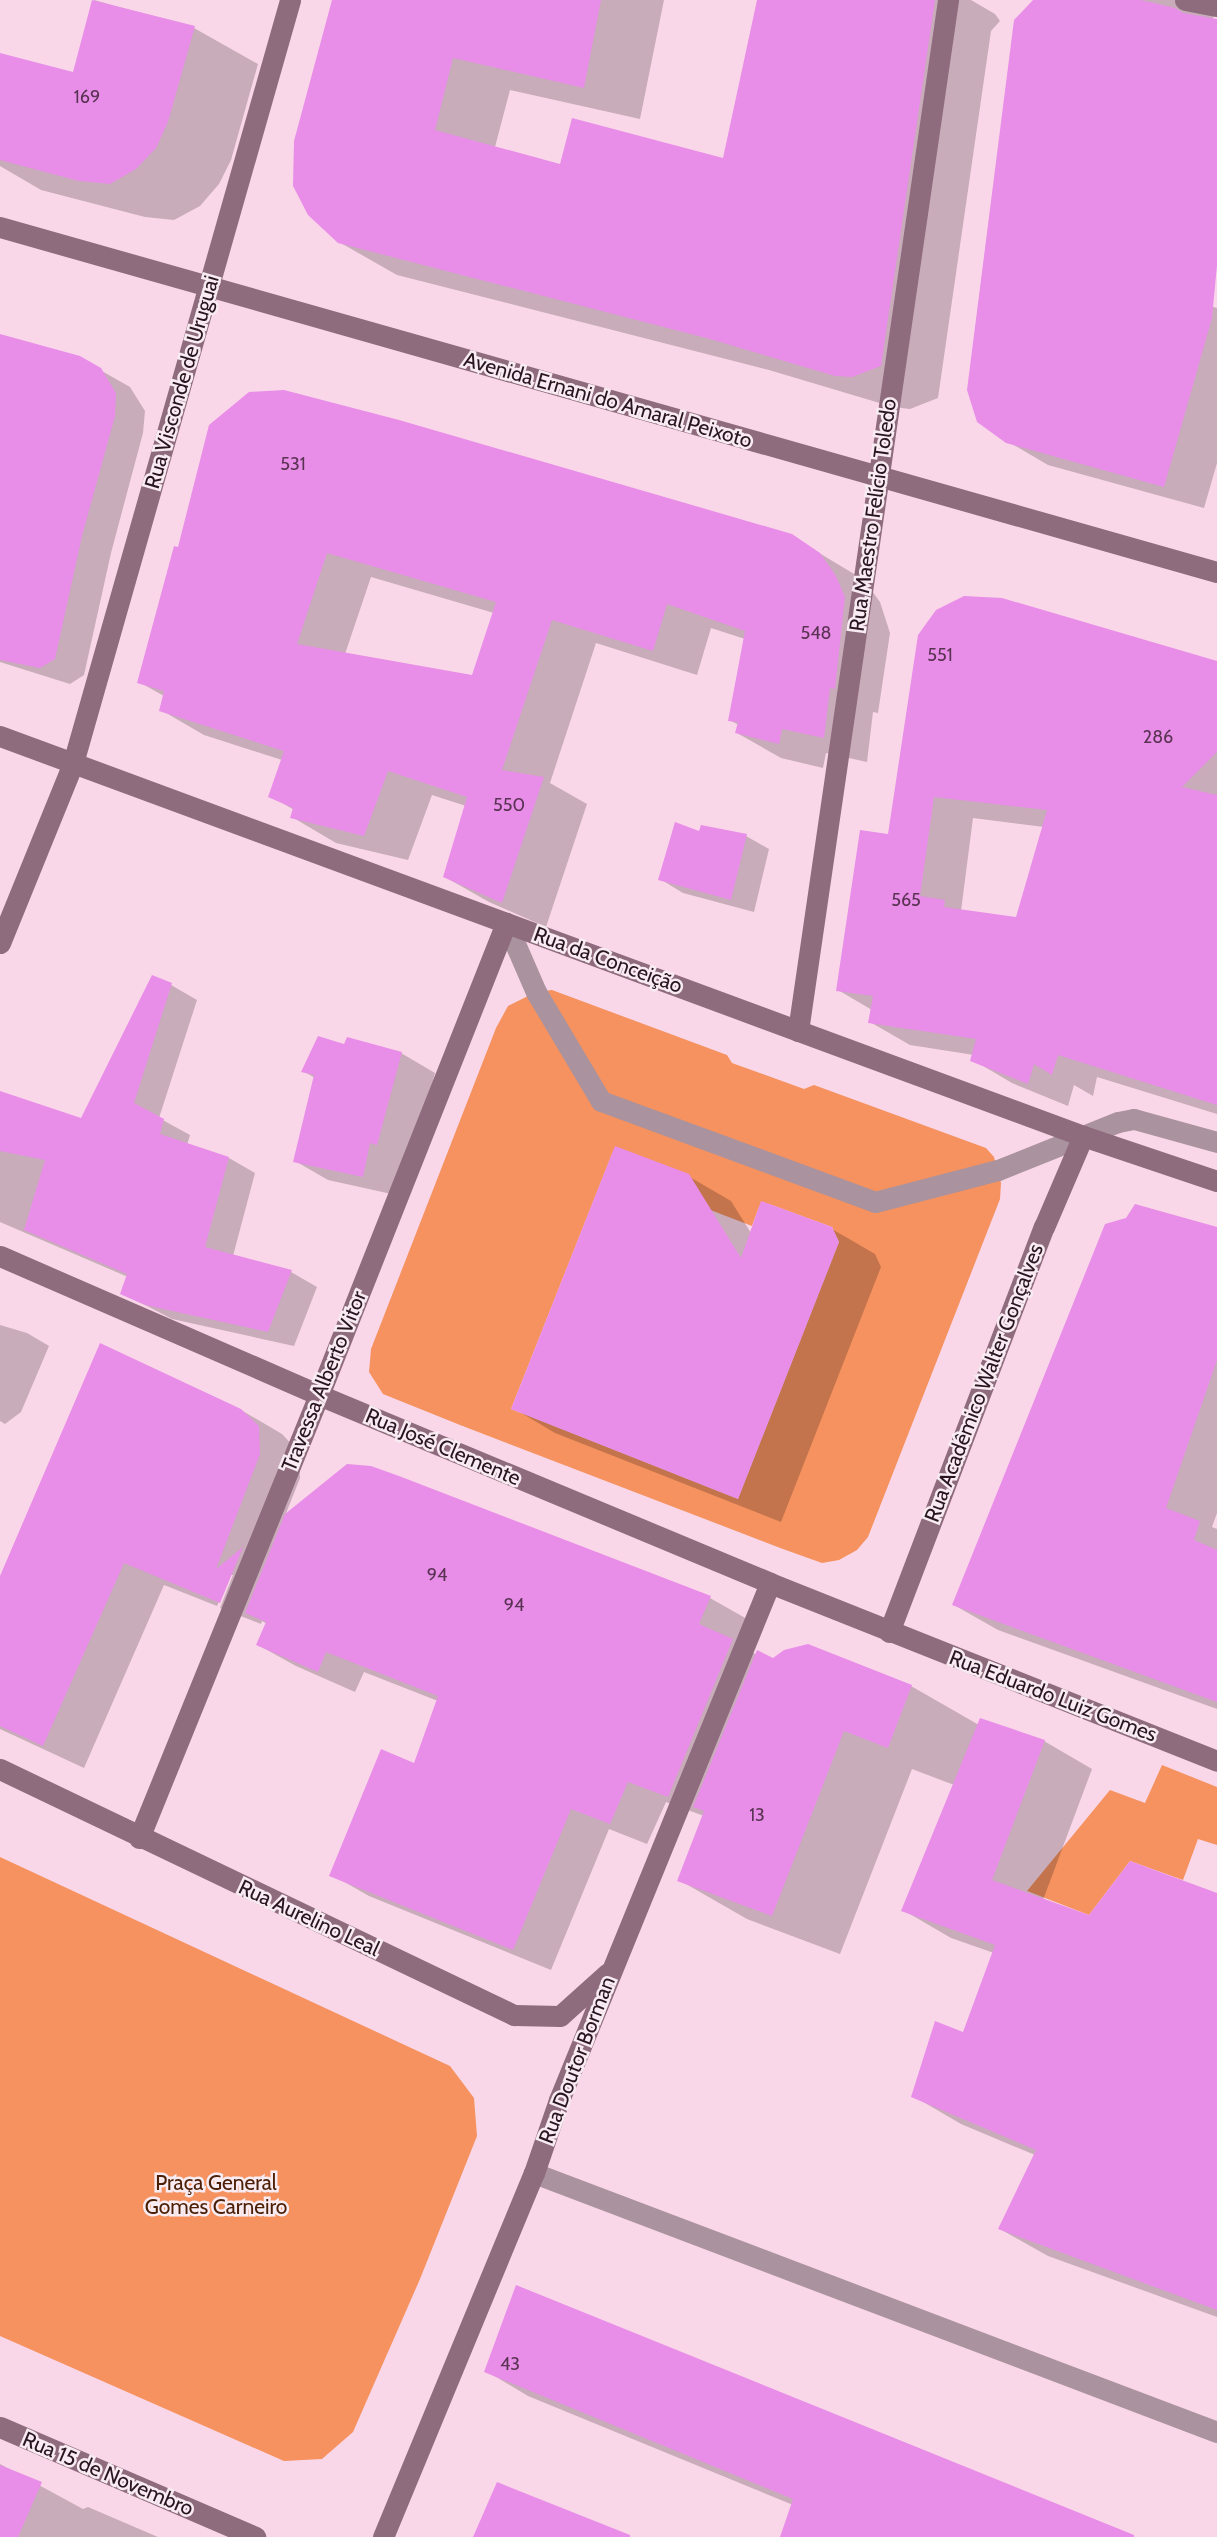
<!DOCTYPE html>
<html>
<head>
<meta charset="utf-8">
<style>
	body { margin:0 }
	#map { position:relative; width:1217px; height:2537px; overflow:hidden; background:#fad7e8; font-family:Cabin,sans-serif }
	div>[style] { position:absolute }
	.green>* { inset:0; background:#f5925f }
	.shadow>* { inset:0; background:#0003 }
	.building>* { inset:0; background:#e88de8 }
	.lane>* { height:21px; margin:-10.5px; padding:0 10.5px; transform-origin:10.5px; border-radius:10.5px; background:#aa929e }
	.secondary>* { height:21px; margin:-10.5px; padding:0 10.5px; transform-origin:10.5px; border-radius:10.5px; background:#8e6b7d }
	span { translate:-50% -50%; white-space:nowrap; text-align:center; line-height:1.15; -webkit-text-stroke:5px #f8ebf1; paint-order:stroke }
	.number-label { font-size:18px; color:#593352 }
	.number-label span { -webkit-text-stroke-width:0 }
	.street-label { font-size:21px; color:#291520 }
	.park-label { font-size:21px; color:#4b1f05 }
</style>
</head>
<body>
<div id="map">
	<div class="green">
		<i style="clip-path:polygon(evenodd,552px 990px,727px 1055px,732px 1063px,804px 1089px,814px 1085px,986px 1148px,994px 1157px,1001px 1183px,1000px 1199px,868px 1537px,857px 1550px,839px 1560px,822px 1563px,783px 1549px,460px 1425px,383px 1394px,369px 1372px,371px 1349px,496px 1028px,508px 1006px,536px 992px,552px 990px,612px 1154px,687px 1201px,752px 1226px,759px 1207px,769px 1204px,832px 1227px,839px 1242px,738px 1499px,511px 1409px,612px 1154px)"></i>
		<i style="clip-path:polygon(1162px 1765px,1217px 1787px,1217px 1845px,1198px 1839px,1183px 1880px,1130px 1861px,1089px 1915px,1027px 1891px,1110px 1790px,1145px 1803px)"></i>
		<i style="clip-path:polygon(0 1857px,450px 2066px,474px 2098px,477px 2136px,420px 2279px,353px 2432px,322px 2459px,284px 2461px,0 2336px)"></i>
	</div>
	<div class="shadow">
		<i style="clip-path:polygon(94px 0,194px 28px,258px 64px,231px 160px,219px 184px,200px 206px,174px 220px,145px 217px,41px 190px,0 166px,0 55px,74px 74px)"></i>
		<i style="clip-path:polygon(332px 0,664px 0,640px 119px,510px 90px,495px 147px,562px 166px,724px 160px,759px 0,971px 0,995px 14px,1000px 21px,991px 31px,938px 398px,910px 409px,893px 407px,769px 370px,397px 275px,339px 242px)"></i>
		<i style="clip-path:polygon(1035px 0,1217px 0,1213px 19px,1217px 20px,1217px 263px,1132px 284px,1217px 308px,1217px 463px,1204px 508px,1048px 465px,1007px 441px)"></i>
		<i style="clip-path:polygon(0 336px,79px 358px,130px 387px,145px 411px,143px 433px,111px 553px,84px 675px,70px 684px,0 662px)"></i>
		<i style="clip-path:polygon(evenodd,791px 536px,864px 580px,880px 602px,890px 633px,878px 713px,873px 712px,867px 762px,826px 753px,823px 768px,781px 758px,737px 733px,739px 725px,729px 720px,745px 639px,711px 628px,697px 675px,596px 643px,550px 783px,587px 804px,546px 927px,489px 902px,445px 877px,466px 806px,432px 795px,408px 860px,336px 843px,292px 817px,294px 810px,271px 796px,282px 760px,204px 735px,161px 710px,164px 696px,139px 682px,176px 548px,791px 536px,371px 577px,494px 613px,473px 677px,345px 654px,371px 577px)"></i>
		<i style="clip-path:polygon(evenodd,920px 636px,1217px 661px,1217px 1114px,1097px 1077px,1093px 1096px,1074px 1085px,1068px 1106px,1012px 1083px,973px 1060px,974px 1055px,910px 1045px,870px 1022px,872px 1010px,838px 990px,890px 836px,920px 636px,973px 818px,1044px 827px,1017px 919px,961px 911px,973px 818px)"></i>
		<i style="clip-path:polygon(701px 833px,746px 836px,769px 849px,754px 912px,683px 893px,660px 879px)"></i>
		<i style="clip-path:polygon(171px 985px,197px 1000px,159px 1118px,190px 1135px,187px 1145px,229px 1158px,255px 1173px,233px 1256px,291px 1272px,317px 1287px,294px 1346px,172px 1319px,122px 1293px,128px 1277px,0 1222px,0 1094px,82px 1120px)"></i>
		<i style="clip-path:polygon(401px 1053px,435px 1073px,411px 1163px,396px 1195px,328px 1180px,295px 1161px,315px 1078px,303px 1071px)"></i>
		<i style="clip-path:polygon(688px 1176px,731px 1201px,751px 1233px,832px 1229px,875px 1254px,881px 1267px,781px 1522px,555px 1433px,513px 1408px)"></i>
		<i style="clip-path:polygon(1217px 1228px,1217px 1513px,1212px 1527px,1217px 1529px,1217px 1709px,998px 1630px,954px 1605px)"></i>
		<i style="clip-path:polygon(0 1325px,27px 1333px,49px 1346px,21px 1412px,5px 1424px,0 1421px)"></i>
		<i style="clip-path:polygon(241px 1410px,282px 1434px,298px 1451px,300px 1478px,285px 1516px,710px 1598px,747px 1619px,737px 1643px,757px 1655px,911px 1686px,979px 1725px,1044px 1741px,1092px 1769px,1043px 1900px,1090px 1917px,1217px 1895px,1217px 2317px,1048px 2256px,1000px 2229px,1035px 2155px,961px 2124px,913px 2096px,964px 2034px,994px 1953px,951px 1938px,903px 1910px,954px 1785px,912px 1769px,840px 1954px,747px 1919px,679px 1880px,704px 1816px,666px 1802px,647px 1844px,609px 1829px,551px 1970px,369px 1896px,332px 1875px,415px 1765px,438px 1701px,364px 1672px,355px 1692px,296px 1666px,258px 1645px,267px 1624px,262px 1621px,261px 1624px,220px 1608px,233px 1575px,230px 1575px,217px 1606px,164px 1585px,84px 1768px,0 1729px,0 1581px)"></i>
		<i style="clip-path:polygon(517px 2288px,1134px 2537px,782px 2537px,793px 2505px,528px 2396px,486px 2371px)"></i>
		<i style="clip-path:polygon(0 2464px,83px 2509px,88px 2507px,158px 2537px,0 2537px)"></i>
	</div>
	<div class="building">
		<i style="clip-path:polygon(92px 0,195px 26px,168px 122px,156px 148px,136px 169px,110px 184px,79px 181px,0 160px,0 53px,73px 72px)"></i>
		<i style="clip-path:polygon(332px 0,601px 0,584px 88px,453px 58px,435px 130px,560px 164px,572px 118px,723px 158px,757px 0,935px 0,881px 366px,852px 377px,835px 376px,710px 339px,338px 243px,308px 215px,293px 186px,294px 141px)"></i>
		<i style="clip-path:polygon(1033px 0,1141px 0,1175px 8px,1183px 13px,1217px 19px,1217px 265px,1212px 318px,1164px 487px,1006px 443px,977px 422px,967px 390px,1014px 20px)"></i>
		<i style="clip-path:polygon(0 334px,80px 356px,101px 368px,116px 393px,115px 416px,82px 536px,55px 659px,40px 668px,0 660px)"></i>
		<i style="clip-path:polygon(evenodd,284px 390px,399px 420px,792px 534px,820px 553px,836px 576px,845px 597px,835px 689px,830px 688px,824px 738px,782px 729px,779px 744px,735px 733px,738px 722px,728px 721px,745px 631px,667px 604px,653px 651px,552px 620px,502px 770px,544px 777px,502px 903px,443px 877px,467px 797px,388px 771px,364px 836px,290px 818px,293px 808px,268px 797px,284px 751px,159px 711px,164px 691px,137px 683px,174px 546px,178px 547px,209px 425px,249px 392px,284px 390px,327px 553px,496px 602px,472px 675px,297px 644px,327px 553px)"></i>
		<i style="clip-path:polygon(evenodd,964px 596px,1002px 598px,1217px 661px,1217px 752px,1182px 787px,1217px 795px,1217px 1105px,1058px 1055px,1052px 1075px,1034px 1064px,1028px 1084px,970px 1061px,976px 1039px,868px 1023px,873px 996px,836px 991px,860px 830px,888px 834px,918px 635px,936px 610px,964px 596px,934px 797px,1047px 810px,1016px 917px,944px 907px,945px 900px,920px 896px,934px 797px)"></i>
		<i style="clip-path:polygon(675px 822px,699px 831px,701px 825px,747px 834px,731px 900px,658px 880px)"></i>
		<i style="clip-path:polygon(152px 975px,172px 983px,134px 1103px,164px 1119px,160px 1134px,229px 1157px,205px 1247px,292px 1270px,268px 1332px,145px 1305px,120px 1294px,127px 1274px,24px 1230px,45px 1160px,0 1151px,0 1091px,81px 1118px)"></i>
		<i style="clip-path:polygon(318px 1036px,344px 1044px,347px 1037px,402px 1052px,377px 1145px,370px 1143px,363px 1177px,293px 1162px,314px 1075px,301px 1072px)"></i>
		<i style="clip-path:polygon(615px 1146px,689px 1174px,741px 1258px,761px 1201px,832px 1227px,839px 1242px,738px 1499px,511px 1409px)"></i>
		<i style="clip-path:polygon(1135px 1204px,1217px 1227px,1217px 1360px,1166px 1508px,1200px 1521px,1194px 1540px,1217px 1550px,1217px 1702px,952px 1605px,1105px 1224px,1126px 1218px)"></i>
		<i style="clip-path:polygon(100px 1343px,241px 1409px,259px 1426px,260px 1454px,216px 1569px,243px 1547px,220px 1603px,124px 1563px,43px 1746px,0 1726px,0 1576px)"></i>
		<i style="clip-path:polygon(347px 1464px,371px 1466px,399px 1476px,711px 1596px,699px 1624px,733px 1639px,668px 1797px,628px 1782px,610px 1824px,571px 1809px,513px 1950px,329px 1876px,381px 1749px,414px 1763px,438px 1696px,326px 1652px,318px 1672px,256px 1645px,266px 1622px,245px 1613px,285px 1514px)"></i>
		<i style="clip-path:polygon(808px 1644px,912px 1685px,888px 1748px,844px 1731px,772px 1916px,677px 1881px,704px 1811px,693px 1807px,757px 1650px,773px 1658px,784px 1650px)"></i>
		<i style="clip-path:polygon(980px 1718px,1045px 1740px,992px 1880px,1089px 1915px,1130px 1861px,1217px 1893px,1217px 2310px,998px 2229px,1036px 2150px,911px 2097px,935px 2021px,963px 2032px,995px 1945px,901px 1911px)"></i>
		<i style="clip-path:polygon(516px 2285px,1134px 2535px,1134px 2537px,780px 2537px,793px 2499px,484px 2372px)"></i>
		<i style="clip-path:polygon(0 2465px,42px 2482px,18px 2537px,0 2537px)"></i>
		<i style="clip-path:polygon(497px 2482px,630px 2535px,630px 2537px,473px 2537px)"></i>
	</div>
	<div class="lane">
		<i style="left:506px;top:923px;width:75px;rotate:66.5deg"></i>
		<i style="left:536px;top:992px;width:127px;rotate:59.2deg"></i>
		<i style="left:601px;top:1101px;width:292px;rotate:20.2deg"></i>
		<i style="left:875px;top:1202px;width:127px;rotate:-14.6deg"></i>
		<i style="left:998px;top:1170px;width:129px;rotate:-21.8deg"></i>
		<i style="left:1118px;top:1122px;width:16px;rotate:-11deg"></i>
		<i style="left:1134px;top:1119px;width:86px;rotate:15.5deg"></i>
		<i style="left:534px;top:2173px;width:730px;rotate:20.77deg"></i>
	</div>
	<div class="secondary">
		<i style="left:1185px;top:0;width:33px;rotate:11deg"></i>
		<i style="left:0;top:227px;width:1265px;rotate:15.83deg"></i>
		<i style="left:0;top:736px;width:1155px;rotate:20.27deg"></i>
		<i style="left:1083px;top:1136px;width:141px;rotate:18.6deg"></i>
		<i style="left:0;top:943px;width:194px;rotate:-67.9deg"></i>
		<i style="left:73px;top:763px;width:793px;rotate:-74.12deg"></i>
		<i style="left:798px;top:1031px;width:1042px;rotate:-81.72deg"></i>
		<i style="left:0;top:1256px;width:348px;rotate:23.5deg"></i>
		<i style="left:319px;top:1395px;width:489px;rotate:22.6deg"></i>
		<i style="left:770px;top:1583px;width:481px;rotate:21.7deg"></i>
		<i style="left:889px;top:1632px;width:434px;rotate:-69.1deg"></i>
		<i style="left:1044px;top:1227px;width:99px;rotate:-66.8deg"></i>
		<i style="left:0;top:1769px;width:570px;rotate:25.58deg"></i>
		<i style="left:514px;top:2015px;width:46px;rotate:1.2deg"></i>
		<i style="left:560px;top:2016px;width:64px;rotate:-41.9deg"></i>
		<i style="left:139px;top:1838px;width:478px;rotate:-67.9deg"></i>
		<i style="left:319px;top:1395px;width:508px;rotate:-68.39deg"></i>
		<i style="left:0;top:2427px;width:278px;rotate:23.3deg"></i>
		<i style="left:383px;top:2537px;width:394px;rotate:-67.5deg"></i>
		<i style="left:534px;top:2173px;width:77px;rotate:-71.1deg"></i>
		<i style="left:559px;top:2100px;width:558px;rotate:-67.8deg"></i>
	</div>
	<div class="number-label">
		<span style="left:87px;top:97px">169</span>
		<span style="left:293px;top:464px">531</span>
		<span style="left:816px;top:633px">548</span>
		<span style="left:940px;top:655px">551</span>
		<span style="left:1158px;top:737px">286</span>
		<span style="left:509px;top:805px">550</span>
		<span style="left:906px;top:900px">565</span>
		<span style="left:437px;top:1575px">94</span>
		<span style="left:514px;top:1605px">94</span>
		<span style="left:757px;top:1815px">13</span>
		<span style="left:510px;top:2364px">43</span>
	</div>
	<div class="street-label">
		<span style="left:182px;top:382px;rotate:-74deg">Rua Visconde de Uruguai</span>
		<span style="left:608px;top:400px;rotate:16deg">Avenida Ernani do Amaral Peixoto</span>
		<span style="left:873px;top:515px;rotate:-82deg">Rua Maestro Felício Toledo</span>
		<span style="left:608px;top:960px;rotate:20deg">Rua da Conceição</span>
		<span style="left:324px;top:1381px;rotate:-68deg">Travessa Alberto Vitor</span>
		<span style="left:984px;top:1383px;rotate:-69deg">Rua Acadêmico Walter Gonçalves</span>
		<span style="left:443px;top:1447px;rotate:23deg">Rua José Clemente</span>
		<span style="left:1053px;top:1696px;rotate:21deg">Rua Eduardo Luiz Gomes</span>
		<span style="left:309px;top:1918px;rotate:25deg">Rua Aurelino Leal</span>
		<span style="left:577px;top:2060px;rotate:-69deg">Rua Doutor Borman</span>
		<span style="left:108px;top:2474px;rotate:23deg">Rua 15 de Novembro</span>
	</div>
	<div class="park-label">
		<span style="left:216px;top:2195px">Praça General<br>Gomes Carneiro</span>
	</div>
</div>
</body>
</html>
